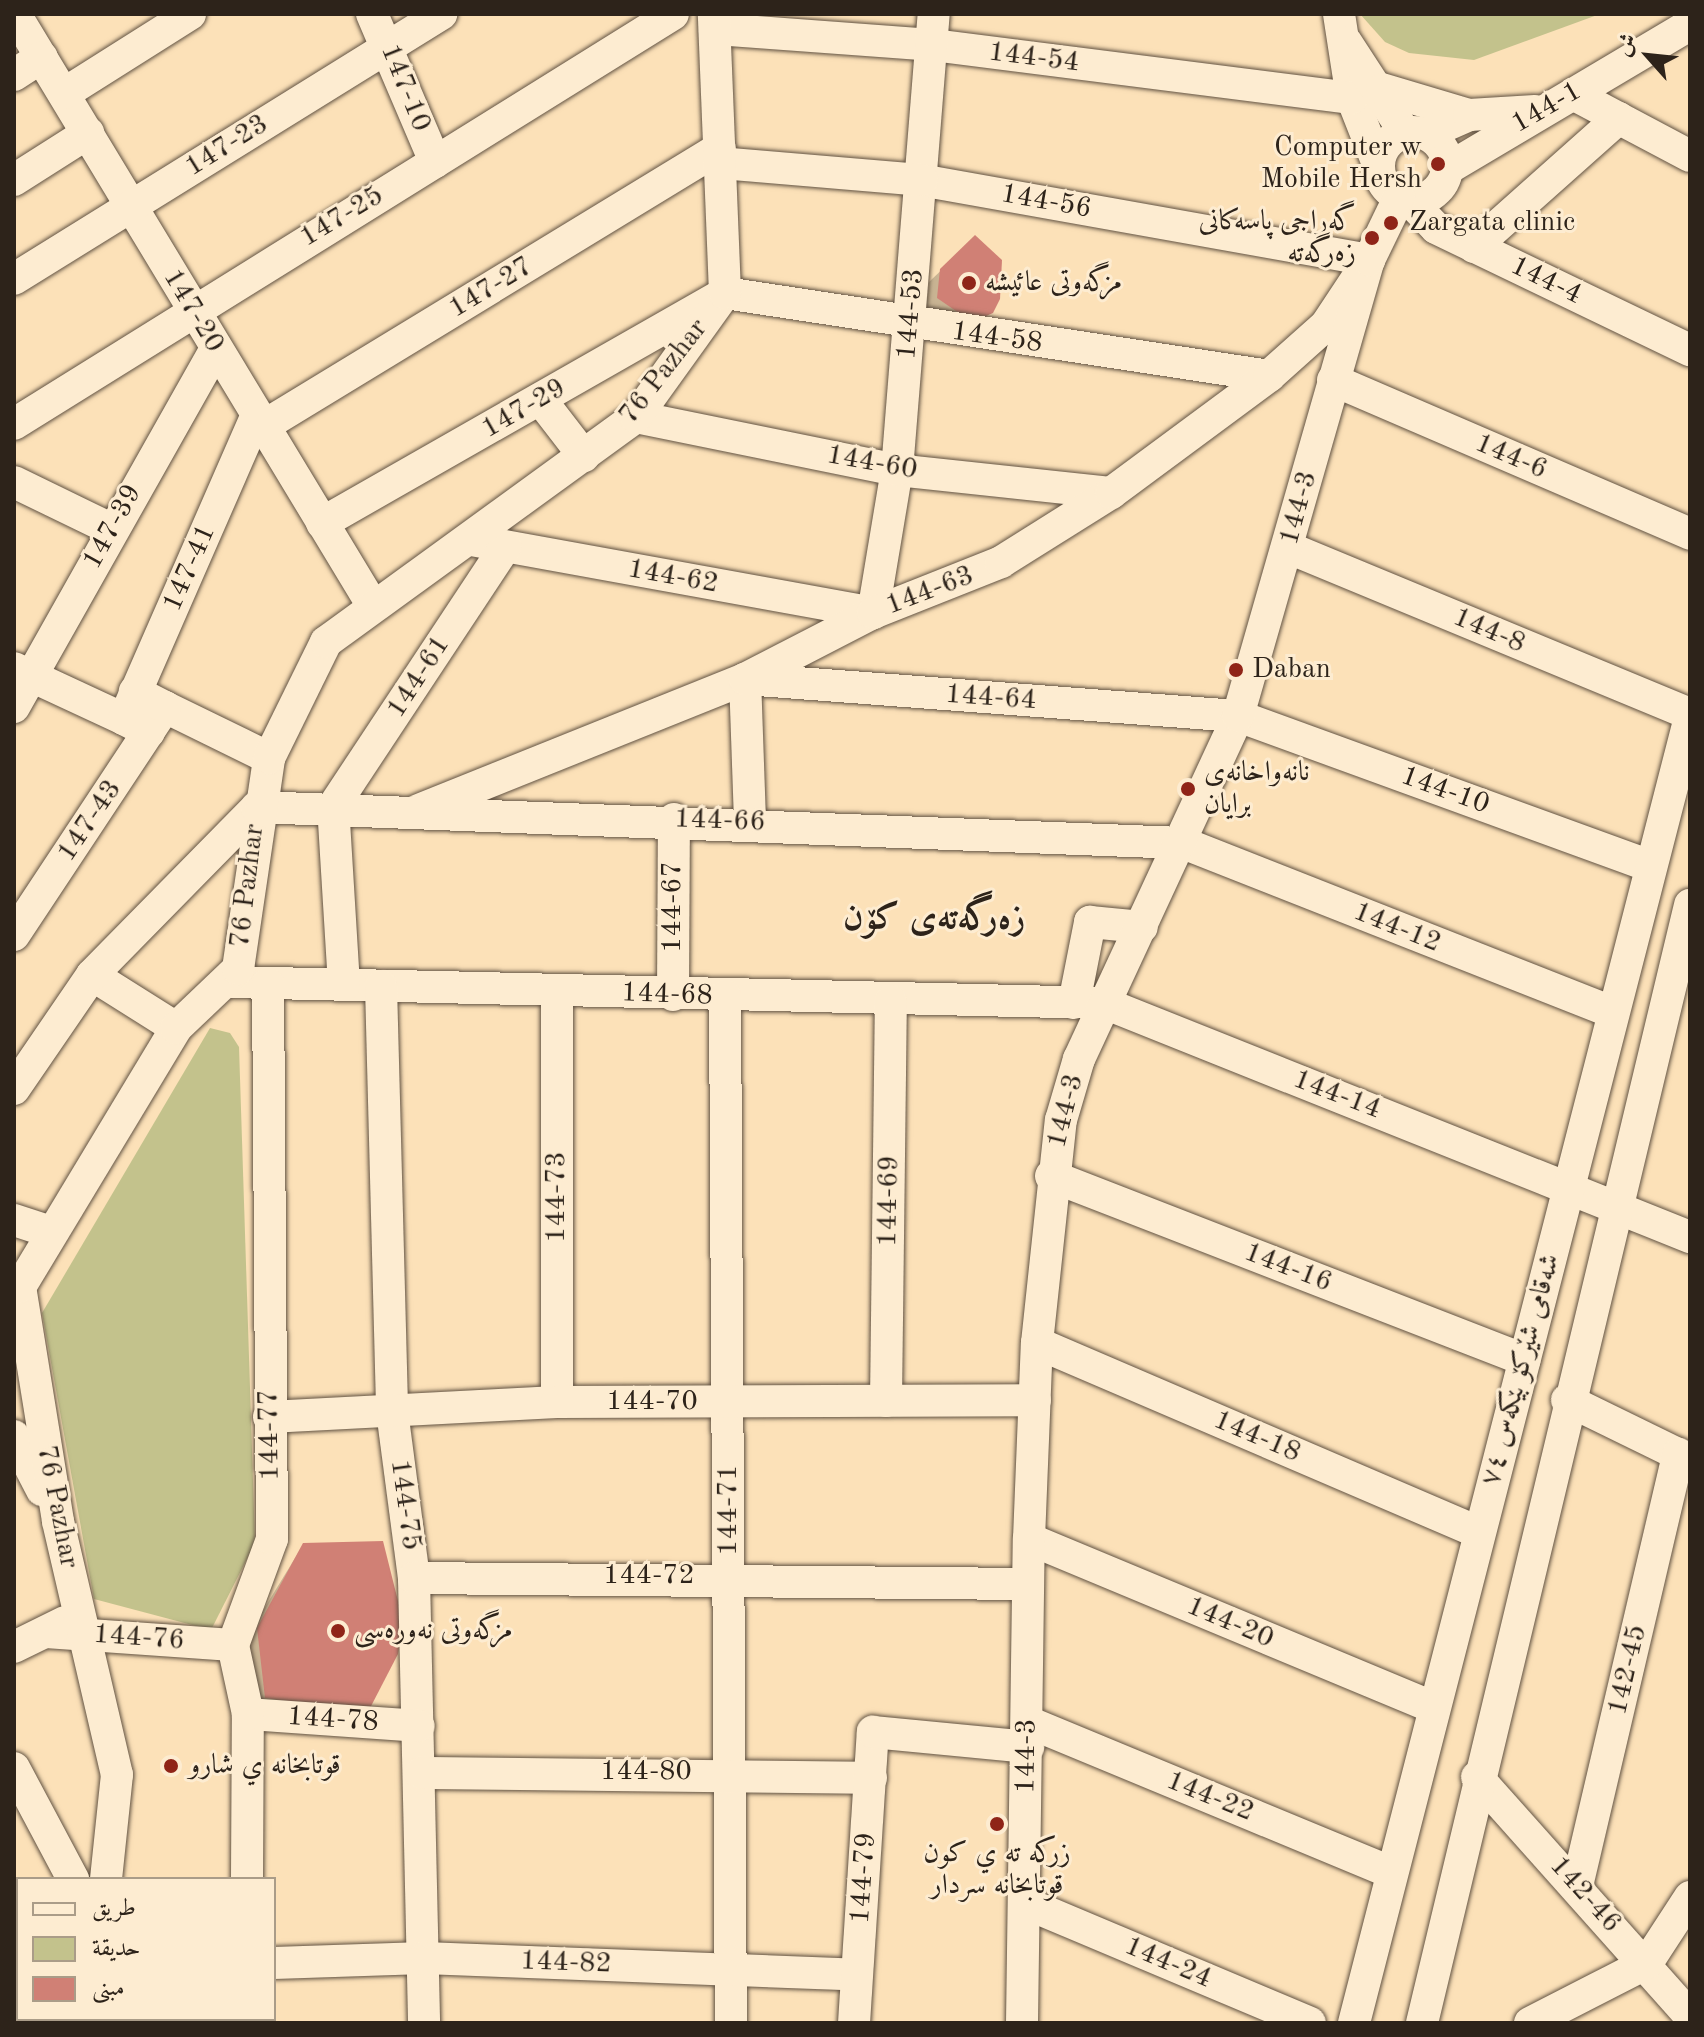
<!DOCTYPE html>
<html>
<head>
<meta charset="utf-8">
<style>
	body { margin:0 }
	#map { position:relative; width:1704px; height:2037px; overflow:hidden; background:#fce1b8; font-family:"Old Standard TT",Amiri,serif }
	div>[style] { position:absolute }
	.green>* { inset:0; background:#c3c28c }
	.shadow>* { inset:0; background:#0003 }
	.building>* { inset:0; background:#d08075 }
	.roads { filter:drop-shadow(0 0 2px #615242) drop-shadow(0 0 2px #615242) }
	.minor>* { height:32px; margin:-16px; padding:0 16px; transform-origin:16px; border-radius:16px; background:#fdecd1 }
	.minor>.ring { margin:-16px; padding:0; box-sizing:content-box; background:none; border:32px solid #fdecd1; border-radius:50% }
	.dots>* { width:22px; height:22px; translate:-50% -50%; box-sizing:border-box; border:4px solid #fdecd1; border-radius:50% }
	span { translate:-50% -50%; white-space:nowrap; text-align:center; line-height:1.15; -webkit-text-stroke:6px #fdecd1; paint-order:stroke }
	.street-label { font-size:28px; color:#2d231a }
	.poi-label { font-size:28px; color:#2d231a }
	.right { translate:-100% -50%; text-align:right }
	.left { translate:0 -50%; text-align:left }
	.district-label { font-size:36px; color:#2d231a; font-weight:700 }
	.frame { position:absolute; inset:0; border:16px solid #2d231a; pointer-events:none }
	.legend { position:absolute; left:16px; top:1877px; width:260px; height:144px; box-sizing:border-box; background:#fdecd1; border:2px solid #aa9c88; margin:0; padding:10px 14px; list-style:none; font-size:24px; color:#2d231a }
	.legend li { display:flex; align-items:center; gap:16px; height:40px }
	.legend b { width:40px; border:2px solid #aa9c88 }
	.north { position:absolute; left:1608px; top:16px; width:80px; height:80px; -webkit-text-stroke:6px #fdecd1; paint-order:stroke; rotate:297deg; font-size:22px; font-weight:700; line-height:32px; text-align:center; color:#2d231a }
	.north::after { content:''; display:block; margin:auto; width:28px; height:36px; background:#2d231a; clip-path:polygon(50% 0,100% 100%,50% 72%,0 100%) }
</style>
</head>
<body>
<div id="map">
	<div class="green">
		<i style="clip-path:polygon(1360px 14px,1600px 14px,1474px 60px,1409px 53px,1385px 42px)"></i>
		<i style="clip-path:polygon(210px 1028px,230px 1033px,239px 1047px,255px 1543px,211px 1630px,94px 1599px,42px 1313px)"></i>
	</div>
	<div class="shadow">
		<i style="clip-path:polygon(975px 238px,992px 311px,980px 322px,926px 309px,929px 282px)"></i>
		<i style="clip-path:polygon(303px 1545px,367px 1711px,250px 1712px,242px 1645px)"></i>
	</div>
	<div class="building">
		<i style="clip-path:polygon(975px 235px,1002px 260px,1000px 299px,993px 313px,972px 322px,937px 298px,940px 269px)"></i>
		<i style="clip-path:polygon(383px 1541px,403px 1621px,398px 1654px,368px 1712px,265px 1698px,257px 1628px,303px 1543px)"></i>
	</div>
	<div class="roads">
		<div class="minor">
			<i style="left:15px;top:14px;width:692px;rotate:58.84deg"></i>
			<i style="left:372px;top:14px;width:161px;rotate:66.9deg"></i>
			<i style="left:1339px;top:14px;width:85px;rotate:81.2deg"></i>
			<i style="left:1352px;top:98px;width:71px;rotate:68.5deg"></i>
			<i style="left:715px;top:29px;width:218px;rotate:4.2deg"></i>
			<i style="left:932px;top:45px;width:423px;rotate:7.2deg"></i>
			<i style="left:1346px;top:42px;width:108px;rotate:57deg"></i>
			<i style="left:14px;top:75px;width:33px;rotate:-33deg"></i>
			<i style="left:1382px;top:89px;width:91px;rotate:16.6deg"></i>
			<i style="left:65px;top:93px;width:148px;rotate:-32.3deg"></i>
			<i style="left:1573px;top:94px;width:132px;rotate:27.9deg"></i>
			<i class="ring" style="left:1379px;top:132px;width:36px;height:36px"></i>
			<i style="left:1426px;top:134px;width:47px;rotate:-23.8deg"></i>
			<i style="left:1469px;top:115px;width:66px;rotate:-3.5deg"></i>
			<i style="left:1447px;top:169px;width:282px;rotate:-30.7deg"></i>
			<i style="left:14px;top:180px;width:88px;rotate:-32.4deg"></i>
			<i style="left:1410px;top:201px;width:37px;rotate:46deg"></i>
			<i style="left:1436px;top:228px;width:282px;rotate:25.7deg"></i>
			<i style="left:1474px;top:247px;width:194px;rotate:-41.7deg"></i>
			<i style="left:14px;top:279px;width:503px;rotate:-31.82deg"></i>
			<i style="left:1333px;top:380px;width:389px;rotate:23.3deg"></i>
			<i style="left:540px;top:399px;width:72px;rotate:52.3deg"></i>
			<i style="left:636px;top:417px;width:266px;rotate:11.5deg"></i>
			<i style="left:897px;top:470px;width:215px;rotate:6.1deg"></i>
			<i style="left:14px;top:424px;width:776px;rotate:-31.89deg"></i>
			<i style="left:262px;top:427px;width:536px;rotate:-31.35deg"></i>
			<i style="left:14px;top:482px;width:108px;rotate:25.9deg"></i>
			<i style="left:322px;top:523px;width:464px;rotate:-29.7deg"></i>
			<i style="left:725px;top:293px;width:550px;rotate:8.67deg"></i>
			<i style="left:472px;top:540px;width:408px;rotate:10.3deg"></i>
			<i style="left:873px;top:613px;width:145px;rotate:-80.5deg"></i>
			<i style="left:897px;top:470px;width:457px;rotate:-85.4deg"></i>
			<i style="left:1289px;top:548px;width:434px;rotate:22.5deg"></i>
			<i style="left:14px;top:668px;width:121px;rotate:24.9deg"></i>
			<i style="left:124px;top:719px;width:43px;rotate:-16.3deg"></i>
			<i style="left:165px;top:707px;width:116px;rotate:26.1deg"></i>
			<i style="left:14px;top:707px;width:412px;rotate:-60.6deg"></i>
			<i style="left:149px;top:732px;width:28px;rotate:-153deg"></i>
			<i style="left:124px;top:719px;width:330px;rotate:-66.4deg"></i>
			<i style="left:419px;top:810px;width:351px;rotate:-21.9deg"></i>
			<i style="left:745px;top:679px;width:144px;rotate:-27.3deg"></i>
			<i style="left:873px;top:613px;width:138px;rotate:-21.7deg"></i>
			<i style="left:1001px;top:562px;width:130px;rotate:-32.1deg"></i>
			<i style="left:1111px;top:493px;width:197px;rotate:-36.5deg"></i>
			<i style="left:1269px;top:376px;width:76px;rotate:-41.8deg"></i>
			<i style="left:1326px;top:325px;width:78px;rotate:-56.5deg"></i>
			<i style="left:1369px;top:260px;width:454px;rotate:-169.9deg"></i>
			<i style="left:922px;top:180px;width:203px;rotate:-175.2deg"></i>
			<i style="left:750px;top:821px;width:142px;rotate:-92deg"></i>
			<i style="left:745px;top:679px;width:494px;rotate:4.3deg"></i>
			<i style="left:1238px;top:716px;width:439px;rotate:20deg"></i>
			<i style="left:14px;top:935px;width:273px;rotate:-56.5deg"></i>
			<i style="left:165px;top:707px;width:34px;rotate:-153deg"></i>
			<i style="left:92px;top:975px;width:99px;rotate:32.2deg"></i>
			<i style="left:230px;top:982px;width:874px;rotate:1.38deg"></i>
			<i style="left:1104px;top:1003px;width:631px;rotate:21.77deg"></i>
			<i style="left:344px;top:985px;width:178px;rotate:-93.5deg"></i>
			<i style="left:333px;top:807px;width:312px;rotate:-56.5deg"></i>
			<i style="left:381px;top:986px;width:425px;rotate:88.5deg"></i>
			<i style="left:392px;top:1411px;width:168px;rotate:82.5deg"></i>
			<i style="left:414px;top:1578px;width:445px;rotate:88.7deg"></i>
			<i style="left:673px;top:995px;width:176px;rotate:-89.7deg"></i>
			<i style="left:725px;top:996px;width:1027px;rotate:89.67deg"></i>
			<i style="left:1074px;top:1003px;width:83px;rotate:-78.8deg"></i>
			<i style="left:1090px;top:922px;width:52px;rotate:5.5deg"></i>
			<i style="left:14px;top:1089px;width:138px;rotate:-55.6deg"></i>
			<i style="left:92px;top:975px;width:235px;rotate:-45.5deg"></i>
			<i style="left:257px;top:807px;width:927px;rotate:2.23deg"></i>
			<i style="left:1183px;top:843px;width:461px;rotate:21.5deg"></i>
			<i style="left:1051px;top:1176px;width:508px;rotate:21.22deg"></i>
			<i style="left:14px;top:1220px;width:38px;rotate:18deg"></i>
			<i style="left:1037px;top:1343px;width:479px;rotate:23.2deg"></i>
			<i style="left:1567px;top:1400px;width:137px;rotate:26deg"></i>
			<i style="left:886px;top:1401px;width:400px;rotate:-89.3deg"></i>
			<i style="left:557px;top:1402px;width:411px;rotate:-90deg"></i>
			<i style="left:269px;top:1417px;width:288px;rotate:-3deg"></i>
			<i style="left:557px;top:1402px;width:478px;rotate:-0.2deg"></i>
			<i style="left:14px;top:1436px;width:61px;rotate:62.6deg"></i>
			<i style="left:1029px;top:1539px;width:437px;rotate:22.6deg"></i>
			<i style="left:414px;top:1578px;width:613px;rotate:0.56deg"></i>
			<i style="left:46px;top:1632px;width:187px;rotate:4deg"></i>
			<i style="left:14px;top:1647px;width:57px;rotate:-26.1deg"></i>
			<i style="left:248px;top:1714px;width:171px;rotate:4deg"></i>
			<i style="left:1028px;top:1722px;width:393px;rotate:22.5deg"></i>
			<i style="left:14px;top:1768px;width:126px;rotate:62deg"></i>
			<i style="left:421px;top:1773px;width:450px;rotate:0.6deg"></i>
			<i style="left:1477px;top:1777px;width:320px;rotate:48.3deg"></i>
			<i style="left:106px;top:1879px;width:105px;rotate:-84deg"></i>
			<i style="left:117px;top:1775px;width:261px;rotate:-103.1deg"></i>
			<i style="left:58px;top:1521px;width:237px;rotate:-99.2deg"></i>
			<i style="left:20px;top:1287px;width:302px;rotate:-58.9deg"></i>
			<i style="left:176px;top:1028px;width:86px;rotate:-43.6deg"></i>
			<i style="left:238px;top:969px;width:213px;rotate:-81.6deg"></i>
			<i style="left:269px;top:758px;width:129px;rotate:-63.8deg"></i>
			<i style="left:326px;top:642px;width:383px;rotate:-36deg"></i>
			<i style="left:636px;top:417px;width:153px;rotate:-54.3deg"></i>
			<i style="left:725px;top:293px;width:279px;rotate:-92.3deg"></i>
			<i style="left:247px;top:1879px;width:165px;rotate:-89.7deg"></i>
			<i style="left:248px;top:1714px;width:71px;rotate:-102.3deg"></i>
			<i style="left:233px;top:1645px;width:113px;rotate:-69.8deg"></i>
			<i style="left:272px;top:1539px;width:556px;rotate:-90.41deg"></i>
			<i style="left:1577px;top:1886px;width:444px;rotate:-76.8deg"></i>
			<i style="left:1025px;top:1903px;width:309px;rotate:22.8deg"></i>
			<i style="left:274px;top:1963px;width:150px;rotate:-1.9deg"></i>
			<i style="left:424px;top:1958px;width:433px;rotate:2.2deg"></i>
			<i style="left:14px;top:1973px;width:5px;rotate:-37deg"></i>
			<i style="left:247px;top:2019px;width:4px;rotate:90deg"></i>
			<i style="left:99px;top:2023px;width:4px;rotate:-90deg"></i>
			<i style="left:854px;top:2023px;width:292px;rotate:-86.3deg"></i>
			<i style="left:873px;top:1732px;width:156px;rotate:5.5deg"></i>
			<i style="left:1022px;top:2023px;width:484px;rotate:-89.2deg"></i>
			<i style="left:1029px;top:1539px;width:196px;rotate:-87.7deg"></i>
			<i style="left:1037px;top:1343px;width:224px;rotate:-83.9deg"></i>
			<i style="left:1061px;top:1120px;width:64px;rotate:-73.6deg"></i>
			<i style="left:1079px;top:1059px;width:378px;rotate:-65.1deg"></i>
			<i style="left:1238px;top:716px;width:474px;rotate:-74deg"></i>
			<i style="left:1369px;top:260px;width:69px;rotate:-64.2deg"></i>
			<i style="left:1354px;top:2023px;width:1349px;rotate:-75.57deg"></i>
			<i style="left:1422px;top:2023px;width:1150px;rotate:-76.52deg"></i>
			<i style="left:1530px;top:2023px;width:131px;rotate:-27.1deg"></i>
			<i style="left:1647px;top:1963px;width:79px;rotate:-56.9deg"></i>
		</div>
	</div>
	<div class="dots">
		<i style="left:1438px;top:164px;background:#8f2418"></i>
		<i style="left:1391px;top:223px;background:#8f2418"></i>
		<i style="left:1372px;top:238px;background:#8f2418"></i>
		<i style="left:969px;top:283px;background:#8f2418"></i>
		<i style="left:1236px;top:670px;background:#8f2418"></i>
		<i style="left:1188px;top:789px;background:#8f2418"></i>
		<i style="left:338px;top:1631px;background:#8f2418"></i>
		<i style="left:171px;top:1766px;background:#8f2418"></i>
		<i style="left:997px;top:1824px;background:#8f2418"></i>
	</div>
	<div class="street-label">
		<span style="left:1034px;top:58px;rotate:7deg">144-54</span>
		<span style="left:405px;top:88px;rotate:68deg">147-10</span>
		<span style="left:1547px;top:108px;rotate:-30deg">144-1</span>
		<span style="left:227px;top:146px;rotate:-32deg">147-23</span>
		<span style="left:1046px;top:202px;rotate:10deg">144-56</span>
		<span style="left:342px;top:217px;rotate:-31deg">147-25</span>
		<span style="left:1546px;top:281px;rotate:26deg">144-4</span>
		<span style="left:491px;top:288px;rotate:-31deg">147-27</span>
		<span style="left:193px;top:311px;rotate:59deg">147-20</span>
		<span style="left:911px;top:314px;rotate:-85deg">144-53</span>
		<span style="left:997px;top:338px;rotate:8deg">144-58</span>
		<span style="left:664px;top:372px;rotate:-52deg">76 Pazhar</span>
		<span style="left:524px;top:409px;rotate:-30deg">147-29</span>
		<span style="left:1511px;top:457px;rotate:23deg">144-6</span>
		<span style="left:872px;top:463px;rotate:10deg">144-60</span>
		<span style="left:1299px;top:508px;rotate:-75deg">144-3</span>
		<span style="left:113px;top:527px;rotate:-61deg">147-39</span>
		<span style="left:190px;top:568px;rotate:-66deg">147-41</span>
		<span style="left:673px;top:577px;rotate:10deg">144-62</span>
		<span style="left:930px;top:591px;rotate:-21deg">144-63</span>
		<span style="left:1489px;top:631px;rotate:23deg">144-8</span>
		<span style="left:419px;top:677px;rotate:-57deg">144-61</span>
		<span style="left:991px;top:698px;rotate:4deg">144-64</span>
		<span style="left:1445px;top:791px;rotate:20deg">144-10</span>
		<span style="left:90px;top:821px;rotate:-56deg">147-43</span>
		<span style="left:720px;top:821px;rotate:2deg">144-66</span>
		<span style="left:248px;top:886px;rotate:-83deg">76 Pazhar</span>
		<span style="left:673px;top:907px;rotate:-90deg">144-67</span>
		<span style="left:1397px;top:928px;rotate:22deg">144-12</span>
		<span style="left:667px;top:995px;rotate:2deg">144-68</span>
		<span style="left:1337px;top:1095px;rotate:21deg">144-14</span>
		<span style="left:1066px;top:1111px;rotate:-76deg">144-3</span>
		<span style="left:557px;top:1197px;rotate:-90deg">144-73</span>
		<span style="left:889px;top:1201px;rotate:-89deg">144-69</span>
		<span style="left:1288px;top:1268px;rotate:21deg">144-16</span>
		<span style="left:1521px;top:1370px;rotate:-75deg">شەقامی شێرکۆ بێکەس ٧٤</span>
		<span style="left:652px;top:1402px">144-70</span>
		<span style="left:270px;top:1435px;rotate:-91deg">144-77</span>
		<span style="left:1257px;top:1437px;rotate:23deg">144-18</span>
		<span style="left:405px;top:1505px;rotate:82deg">144-75</span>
		<span style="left:57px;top:1507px;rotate:79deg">76 Pazhar</span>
		<span style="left:729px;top:1510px;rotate:-90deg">144-71</span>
		<span style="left:649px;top:1576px">144-72</span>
		<span style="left:1230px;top:1623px;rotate:23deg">144-20</span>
		<span style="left:139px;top:1638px;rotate:4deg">144-76</span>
		<span style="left:1628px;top:1670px;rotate:-77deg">142-45</span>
		<span style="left:333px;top:1720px;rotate:4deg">144-78</span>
		<span style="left:1027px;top:1756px;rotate:-89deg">144-3</span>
		<span style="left:646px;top:1772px">144-80</span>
		<span style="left:1210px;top:1797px;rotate:22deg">144-22</span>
		<span style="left:864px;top:1878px;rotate:-86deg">144-79</span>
		<span style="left:1585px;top:1895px;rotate:48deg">142-46</span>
		<span style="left:566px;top:1963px;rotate:2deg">144-82</span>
		<span style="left:1168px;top:1963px;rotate:23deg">144-24</span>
	</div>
	<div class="poi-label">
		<span class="right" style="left:1422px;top:164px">Computer w<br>Mobile Hersh</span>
		<span class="right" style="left:1356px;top:238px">گەراجی پاسەکانی<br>زەرگەتە</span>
		<span class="left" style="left:1409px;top:223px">Zargata clinic</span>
		<span class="left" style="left:985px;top:283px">مزگەوتی عائیشە</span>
		<span class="left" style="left:1252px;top:670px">Daban</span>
		<span class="left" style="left:1204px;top:789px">نانەواخانەی<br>برایان</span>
		<span class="left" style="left:354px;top:1631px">مزگەوتی نەورەسی</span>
		<span class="left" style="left:189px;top:1766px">قوتابخانه ي شارو</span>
		<span style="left:997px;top:1870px">زركه ته ي كون<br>قوتابخانه سردار</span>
	</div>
	<div class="district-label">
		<span style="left:934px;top:920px">زەرگەتەی کۆن</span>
	</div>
	<div class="frame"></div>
	<ul class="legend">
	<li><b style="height:10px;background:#fdecd1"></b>طريق</li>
	<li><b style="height:22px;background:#c3c28c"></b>حديقة</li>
	<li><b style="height:22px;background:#d08075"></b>مبنى</li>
	</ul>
	<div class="north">ش</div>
</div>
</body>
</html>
